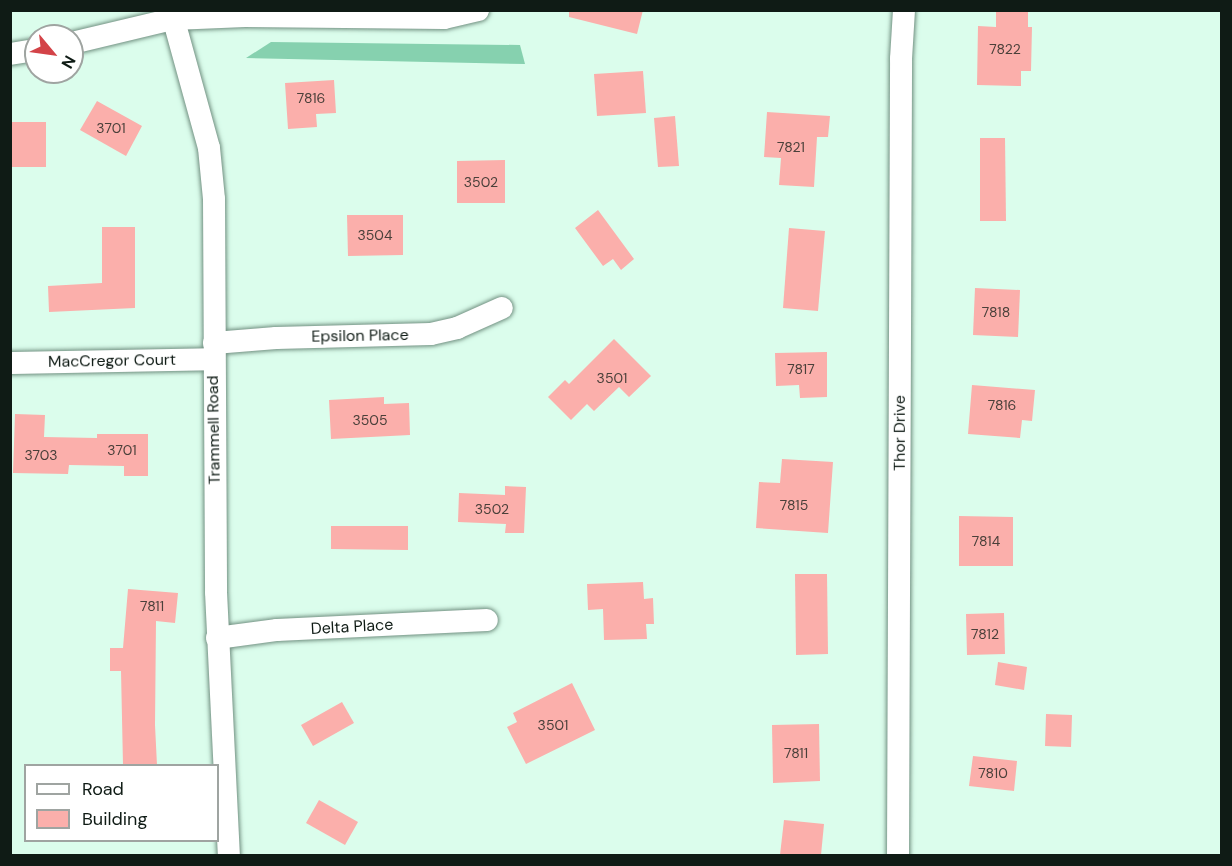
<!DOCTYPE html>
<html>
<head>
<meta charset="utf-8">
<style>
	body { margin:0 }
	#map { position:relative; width:1232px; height:866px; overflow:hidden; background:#dbfdec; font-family:"DM Sans",sans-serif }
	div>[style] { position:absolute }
	.forest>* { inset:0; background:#86d1af }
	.building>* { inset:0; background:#fbafab }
	.roads { filter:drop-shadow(0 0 2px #729182) drop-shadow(0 0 2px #729182) }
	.minor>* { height:22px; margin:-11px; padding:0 11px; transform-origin:11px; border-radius:11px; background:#fff }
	span { translate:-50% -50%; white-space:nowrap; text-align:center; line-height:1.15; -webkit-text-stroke:5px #fff; paint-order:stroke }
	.number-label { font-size:14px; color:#4a403a }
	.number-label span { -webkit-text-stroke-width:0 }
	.street-label { font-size:16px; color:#0f1b15 }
	.frame { position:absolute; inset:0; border:12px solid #0f1b15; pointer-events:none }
	.legend { position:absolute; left:24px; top:764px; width:195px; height:78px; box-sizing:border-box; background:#fff; border:2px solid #9fa4a1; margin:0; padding:8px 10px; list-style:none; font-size:18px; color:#0f1b15 }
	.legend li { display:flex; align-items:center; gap:12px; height:30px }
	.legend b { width:30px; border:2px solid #9fa4a1 }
	.north { position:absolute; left:24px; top:24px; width:60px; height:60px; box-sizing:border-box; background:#fff; border:2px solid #9fa4a1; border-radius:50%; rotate:119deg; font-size:16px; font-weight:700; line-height:24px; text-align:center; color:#0f1b15 }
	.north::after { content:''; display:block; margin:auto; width:21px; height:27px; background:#d34348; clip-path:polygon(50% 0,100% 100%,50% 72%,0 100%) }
</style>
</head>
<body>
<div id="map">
	<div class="forest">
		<i style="clip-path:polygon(271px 42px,520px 45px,525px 64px,246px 58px)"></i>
	</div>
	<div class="building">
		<i style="clip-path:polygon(569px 10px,643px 10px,637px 34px,569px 17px)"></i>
		<i style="clip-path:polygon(996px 10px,1028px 10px,1028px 27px,1032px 27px,1031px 71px,1021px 71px,1021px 86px,977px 85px,978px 26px,996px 27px)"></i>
		<i style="clip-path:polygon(643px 71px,646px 113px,597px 116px,594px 74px)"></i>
		<i style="clip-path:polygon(334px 80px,336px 113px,316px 114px,317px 127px,288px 129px,285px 83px)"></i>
		<i style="clip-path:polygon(97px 101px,142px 126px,126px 156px,80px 130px)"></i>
		<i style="clip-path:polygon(767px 112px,830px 116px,828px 137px,817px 137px,814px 187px,779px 185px,781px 158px,764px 157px)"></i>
		<i style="clip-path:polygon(675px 116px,679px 166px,658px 167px,654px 118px)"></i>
		<i style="clip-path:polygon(10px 122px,46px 122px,46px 167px,10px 167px)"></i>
		<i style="clip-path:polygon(980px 138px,1005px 138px,1006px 221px,980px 221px)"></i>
		<i style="clip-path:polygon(505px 160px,505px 203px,457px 203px,457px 161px)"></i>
		<i style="clip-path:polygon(598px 210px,634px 259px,621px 270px,613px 259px,603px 266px,575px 228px)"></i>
		<i style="clip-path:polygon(347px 215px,403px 215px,403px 255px,348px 256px)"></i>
		<i style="clip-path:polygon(102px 227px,135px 227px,135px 308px,49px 312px,48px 286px,102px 283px)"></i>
		<i style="clip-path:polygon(789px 228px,825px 231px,818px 311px,783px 308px)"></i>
		<i style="clip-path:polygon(975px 288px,1020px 290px,1018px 337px,973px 335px)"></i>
		<i style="clip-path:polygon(614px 339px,651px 376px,629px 397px,619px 387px,594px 411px,587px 404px,571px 420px,548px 397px,565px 380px,569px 384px)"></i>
		<i style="clip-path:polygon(827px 352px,827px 397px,800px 398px,799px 385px,776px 386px,775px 353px)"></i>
		<i style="clip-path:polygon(972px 385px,1035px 390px,1032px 421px,1022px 420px,1020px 438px,968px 434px)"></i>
		<i style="clip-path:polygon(384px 397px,384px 404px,409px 403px,410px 435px,331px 439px,329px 400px)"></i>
		<i style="clip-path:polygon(15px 414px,45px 415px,44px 437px,97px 438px,97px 434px,148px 434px,148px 476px,124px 476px,124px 466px,69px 465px,68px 474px,13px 473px)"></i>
		<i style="clip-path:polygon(782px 459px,833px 462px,828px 533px,756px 528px,759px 482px,780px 483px)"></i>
		<i style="clip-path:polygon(505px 486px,526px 487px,524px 533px,505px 533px,506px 524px,458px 522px,459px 493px,505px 495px)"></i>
		<i style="clip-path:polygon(959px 516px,1013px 517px,1013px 566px,959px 566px)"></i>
		<i style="clip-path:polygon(331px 526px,408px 526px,408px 550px,331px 549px)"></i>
		<i style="clip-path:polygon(795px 574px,827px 574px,828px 654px,796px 655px)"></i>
		<i style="clip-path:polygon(643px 582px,644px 599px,653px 598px,654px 624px,646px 624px,647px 639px,604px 640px,603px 609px,588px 610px,587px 584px)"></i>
		<i style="clip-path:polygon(128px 589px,178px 593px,175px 623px,156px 621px,155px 725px,157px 765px,123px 765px,121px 671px,110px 671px,110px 648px,123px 648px)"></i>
		<i style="clip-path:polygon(1004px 613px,1005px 654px,967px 655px,966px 614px)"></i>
		<i style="clip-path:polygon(998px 662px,1027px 667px,1024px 690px,995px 685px)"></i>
		<i style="clip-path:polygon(572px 683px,595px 730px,526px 764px,507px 727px,517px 722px,513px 713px)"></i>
		<i style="clip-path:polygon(342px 702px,354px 723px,313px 746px,301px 725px)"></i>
		<i style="clip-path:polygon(1046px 714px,1072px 715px,1071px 747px,1045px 746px)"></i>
		<i style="clip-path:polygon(819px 724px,820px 781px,773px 783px,772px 725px)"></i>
		<i style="clip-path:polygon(973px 756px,1017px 761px,1014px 791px,969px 786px)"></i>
		<i style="clip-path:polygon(319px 800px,358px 822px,345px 845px,306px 823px)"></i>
		<i style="clip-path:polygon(784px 820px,824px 824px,821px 855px,780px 855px)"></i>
	</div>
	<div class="roads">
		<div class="minor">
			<i style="left:171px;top:10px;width:143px;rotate:74.6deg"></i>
			<i style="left:209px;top:148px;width:51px;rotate:84.4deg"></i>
			<i style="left:214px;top:199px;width:393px;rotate:89.7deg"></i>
			<i style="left:216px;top:592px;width:264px;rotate:87.2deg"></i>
			<i style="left:72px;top:43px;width:104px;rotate:-13.4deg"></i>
			<i style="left:173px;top:19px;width:72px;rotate:-2.4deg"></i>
			<i style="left:245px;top:16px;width:199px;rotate:0.6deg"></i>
			<i style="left:444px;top:18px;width:35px;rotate:-13deg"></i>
			<i style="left:10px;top:54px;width:26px;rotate:-9deg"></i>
			<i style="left:214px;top:343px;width:62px;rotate:-4.6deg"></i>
			<i style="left:276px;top:338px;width:155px;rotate:-1.5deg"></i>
			<i style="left:431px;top:334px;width:27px;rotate:-13deg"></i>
			<i style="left:457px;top:328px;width:49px;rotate:-24deg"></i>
			<i style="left:10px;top:363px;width:203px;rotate:-1.1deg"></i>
			<i style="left:217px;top:638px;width:61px;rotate:-7.6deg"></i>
			<i style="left:277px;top:630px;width:210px;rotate:-2.7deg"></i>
			<i style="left:898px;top:856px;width:797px;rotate:-89.78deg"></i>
			<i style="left:901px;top:59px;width:49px;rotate:-86.5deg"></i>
		</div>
	</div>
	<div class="number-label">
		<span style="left:1005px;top:49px">7822</span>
		<span style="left:311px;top:98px">7816</span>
		<span style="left:111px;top:128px">3701</span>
		<span style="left:791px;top:147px">7821</span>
		<span style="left:481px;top:182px">3502</span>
		<span style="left:375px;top:235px">3504</span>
		<span style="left:996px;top:312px">7818</span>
		<span style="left:801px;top:369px">7817</span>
		<span style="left:612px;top:378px">3501</span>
		<span style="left:1002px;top:405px">7816</span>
		<span style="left:370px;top:420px">3505</span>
		<span style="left:122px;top:450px">3701</span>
		<span style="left:41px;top:455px">3703</span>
		<span style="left:794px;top:505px">7815</span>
		<span style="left:492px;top:509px">3502</span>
		<span style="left:986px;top:541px">7814</span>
		<span style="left:152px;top:606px">7811</span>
		<span style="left:985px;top:634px">7812</span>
		<span style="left:553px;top:725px">3501</span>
		<span style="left:796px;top:753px">7811</span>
		<span style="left:993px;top:773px">7810</span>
	</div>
	<div class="street-label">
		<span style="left:360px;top:336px;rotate:-1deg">Epsilon Place</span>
		<span style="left:112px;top:361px;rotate:-1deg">MacCregor Court</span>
		<span style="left:214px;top:430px;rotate:-91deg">Trammell Road</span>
		<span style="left:900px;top:433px;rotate:-90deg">Thor Drive</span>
		<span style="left:352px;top:627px;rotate:-3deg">Delta Place</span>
	</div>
	<div class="frame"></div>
	<ul class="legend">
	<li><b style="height:8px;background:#fff"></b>Road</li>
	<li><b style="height:16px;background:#fbafab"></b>Building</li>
	</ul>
	<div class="north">N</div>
</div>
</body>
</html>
